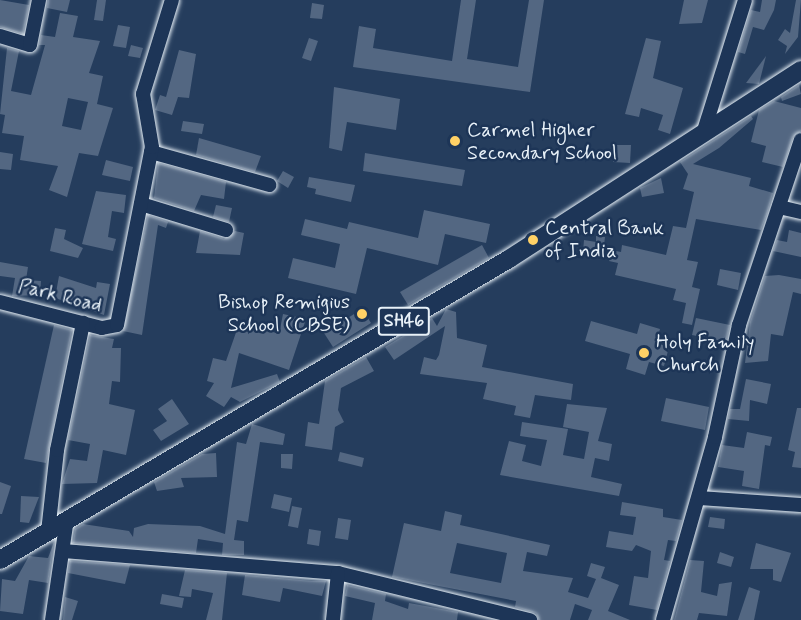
<!DOCTYPE html>
<html>
<head>
<meta charset="utf-8">
<style>
	body { margin:0 }
	#map { position:relative; width:801px; height:620px; overflow:hidden; background:#253d5d; font-family:Mynerve,sans-serif }
	div>[style] { position:absolute }
	.building>* { inset:0; background:#536782 }
	.roads { filter:drop-shadow(0 0 2px #e8f1f8) drop-shadow(0 0 2px #e8f1f8) }
	.minor>* { height:14px; margin:-7px; padding:0 7px; transform-origin:7px; border-radius:7px; background:#1d3557 }
	.major>* { height:18px; margin:-9px; padding:0 9px; transform-origin:9px; border-radius:9px; background:#1d3557 }
	.dots>* { width:16px; height:16px; translate:-50% -50%; box-sizing:border-box; border:3px solid #1d3557; border-radius:50% }
	span { translate:-50% -50%; white-space:nowrap; text-align:center; line-height:1.15; -webkit-text-stroke:5px #1d3557; paint-order:stroke }
	.shield-label span { padding:2px 4px; background:#1d3557; border:2px solid; border-radius:4px; -webkit-text-stroke-width:0 }
	.shield-label { font-size:18px; color:#e8f1f8; font-weight:700 }
	.poi-label { font-size:20px; color:#e8f1f8 }
	.left { translate:0 -50%; text-align:left }
	.right { translate:-100% -50%; text-align:right }
	.street-label { font-size:20px; color:#e8f1f8 }
</style>
</head>
<body>
<div id="map">
	<div class="building">
		<i style="clip-path:polygon(0 0,29px 5px,23px 34px,0 27px)"></i>
		<i style="clip-path:polygon(48px 0,70px 0,67px 12px,47px 8px)"></i>
		<i style="clip-path:polygon(97px 0,106px 0,103px 21px,94px 20px)"></i>
		<i style="clip-path:polygon(461px 0,476px 0,467px 59px,518px 67px,529px 0,544px 0,530px 92px,353px 67px,359px 26px,376px 29px,373px 48px,452px 61px)"></i>
		<i style="clip-path:polygon(684px 0,708px 0,702px 23px,679px 24px)"></i>
		<i style="clip-path:polygon(762px 0,776px 0,774px 10px,764px 30px,753px 27px,745px 54px,738px 52px,751px 10px,760px 12px)"></i>
		<i style="clip-path:polygon(796px 0,801px 0,798px 37px,785px 54px,787px 46px,778px 40px,785px 29px,790px 33px)"></i>
		<i style="clip-path:polygon(312px 3px,324px 5px,322px 19px,310px 18px)"></i>
		<i style="clip-path:polygon(evenodd,60px 13px,78px 16px,73px 37px,100px 41px,89px 73px,103px 76px,97px 104px,113px 108px,98px 156px,79px 153px,67px 197px,49px 190px,58px 166px,20px 160px,24px 136px,2px 133px,5px 115px,0 114px,7px 48px,19px 51px,11px 91px,31px 95px,45px 45px,39px 45px,41px 35px,55px 37px,60px 13px,68px 98px,88px 102px,81px 130px,62px 126px,68px 98px)"></i>
		<i style="clip-path:polygon(118px 25px,130px 27px,126px 48px,113px 46px)"></i>
		<i style="clip-path:polygon(309px 38px,318px 41px,311px 61px,302px 58px)"></i>
		<i style="clip-path:polygon(646px 38px,661px 41px,653px 78px,683px 88px,670px 134px,658px 130px,663px 115px,641px 108px,639px 117px,625px 114px)"></i>
		<i style="clip-path:polygon(131px 45px,143px 48px,140px 58px,128px 56px)"></i>
		<i style="clip-path:polygon(179px 50px,196px 54px,189px 98px,178px 97px,172px 115px,155px 110px,160px 95px,166px 97px)"></i>
		<i style="clip-path:polygon(766px 56px,759px 84px,746px 83px)"></i>
		<i style="clip-path:polygon(799px 85px,801px 94px,782px 101px,781px 97px)"></i>
		<i style="clip-path:polygon(334px 87px,400px 99px,396px 130px,347px 122px,342px 151px,329px 148px)"></i>
		<i style="clip-path:polygon(774px 101px,801px 108px,801px 131px,793px 137px,783px 167px,762px 162px,766px 146px,751px 142px,759px 110px)"></i>
		<i style="clip-path:polygon(751px 116px,753px 119px,719px 148px,693px 164px,751px 178px,749px 186px,773px 193px,767px 214px,761px 230px,696px 219px,687px 260px,698px 262px,692px 287px,700px 289px,692px 325px,682px 323px,686px 303px,673px 300px,676px 289px,615px 275px,618px 263px,609px 261px,611px 250px,621px 252px,622px 245px,666px 255px,673px 226px,686px 228px,694px 192px,683px 189px,688px 174px,680px 162px)"></i>
		<i style="clip-path:polygon(183px 121px,204px 124px,202px 134px,181px 131px)"></i>
		<i style="clip-path:polygon(199px 138px,261px 156px,255px 172px,196px 155px)"></i>
		<i style="clip-path:polygon(613px 145px,631px 145px,630px 163px,613px 162px)"></i>
		<i style="clip-path:polygon(0 152px,13px 154px,11px 170px,0 169px)"></i>
		<i style="clip-path:polygon(365px 153px,465px 170px,462px 186px,363px 171px)"></i>
		<i style="clip-path:polygon(106px 160px,133px 167px,130px 181px,102px 175px)"></i>
		<i style="clip-path:polygon(158px 163px,226px 182px,224px 199px,201px 195px,194px 211px,154px 198px)"></i>
		<i style="clip-path:polygon(283px 171px,294px 177px,288px 188px,277px 181px)"></i>
		<i style="clip-path:polygon(309px 177px,355px 185px,351px 202px,315px 194px,316px 189px,307px 187px)"></i>
		<i style="clip-path:polygon(661px 178px,664px 193px,642px 197px,640px 188px)"></i>
		<i style="clip-path:polygon(96px 191px,126px 195px,124px 213px,112px 211px,108px 237px,116px 239px,113px 251px,82px 244px)"></i>
		<i style="clip-path:polygon(216px 205px,232px 208px,229px 222px,213px 217px)"></i>
		<i style="clip-path:polygon(424px 210px,490px 224px,486px 243px,445px 234px,438px 265px,367px 248px,356px 294px,288px 278px,293px 258px,335px 268px,340px 244px,301px 235px,305px 219px,347px 229px,349px 222px,418px 238px)"></i>
		<i style="clip-path:polygon(148px 215px,168px 222px,166px 228px,158px 225px,142px 335px,123px 331px)"></i>
		<i style="clip-path:polygon(55px 228px,66px 230px,64px 239px,83px 248px,78px 258px,50px 251px)"></i>
		<i style="clip-path:polygon(789px 230px,801px 233px,801px 257px,773px 251px,777px 240px,787px 242px)"></i>
		<i style="clip-path:polygon(200px 231px,224px 239px,235px 231px,244px 233px,240px 255px,196px 253px)"></i>
		<i style="clip-path:polygon(596px 236px,605px 237px,603px 254px,583px 252px,584px 240px,596px 242px)"></i>
		<i style="clip-path:polygon(482px 245px,489px 258px,408px 305px,400px 292px)"></i>
		<i style="clip-path:polygon(0 262px,28px 267px,26px 280px,41px 281px,40px 295px,12px 296px,15px 278px,0 276px)"></i>
		<i style="clip-path:polygon(720px 269px,741px 273px,738px 290px,717px 285px)"></i>
		<i style="clip-path:polygon(779px 275px,801px 279px,801px 294px,793px 292px,783px 336px,771px 334px,768px 361px,745px 363px,750px 322px,765px 276px)"></i>
		<i style="clip-path:polygon(59px 276px,96px 288px,97px 282px,110px 284px,104px 315px,55px 298px)"></i>
		<i style="clip-path:polygon(362px 309px,371px 323px,333px 347px,324px 333px)"></i>
		<i style="clip-path:polygon(446px 309px,456px 312px,457px 338px,487px 345px,482px 367px,573px 384px,571px 400px,535px 395px,530px 418px,514px 415px,516px 406px,483px 399px,487px 383px,420px 374px,424px 357px,436px 360px,439px 355px,445px 326px,394px 360px,385px 347px,432px 318px,437px 326px)"></i>
		<i style="clip-path:polygon(283px 314px,306px 319px,289px 370px,239px 353px,231px 388px,277px 374px,280px 382px,240px 402px,231px 397px,224px 407px,206px 396px,214px 383px,207px 381px,213px 358px,226px 361px,240px 321px,279px 334px)"></i>
		<i style="clip-path:polygon(696px 318px,730px 325px,726px 342px,692px 335px)"></i>
		<i style="clip-path:polygon(591px 321px,637px 334px,640px 323px,660px 329px,656px 343px,669px 347px,664px 366px,649px 362px,645px 375px,626px 369px,630px 354px,585px 341px)"></i>
		<i style="clip-path:polygon(54px 325px,72px 330px,46px 463px,24px 459px)"></i>
		<i style="clip-path:polygon(90px 335px,114px 339px,112px 348px,121px 348px,120px 382px,112px 381px,109px 404px,135px 410px,126px 455px,103px 450px,97px 483px,62px 484px,70px 459px,87px 461px,90px 444px,68px 440px)"></i>
		<i style="clip-path:polygon(366px 357px,374px 371px,341px 388px,338px 410px,344px 422px,335px 427px,332px 450px,305px 446px,308px 422px,319px 424px,325px 381px)"></i>
		<i style="clip-path:polygon(746px 379px,771px 384px,767px 404px,750px 400px,749px 421px,728px 419px,730px 409px,740px 409px)"></i>
		<i style="clip-path:polygon(666px 398px,709px 407px,705px 430px,661px 421px)"></i>
		<i style="clip-path:polygon(172px 399px,189px 424px,161px 441px,153px 430px,167px 421px,158px 409px)"></i>
		<i style="clip-path:polygon(567px 404px,607px 408px,598px 441px,612px 444px,609px 461px,595px 458px,591px 477px,622px 484px,619px 496px,500px 475px,509px 441px,526px 445px,522px 461px,541px 466px,547px 440px,520px 436px,522px 422px,568px 429px,563px 455px,584px 459px,589px 432px,563px 427px)"></i>
		<i style="clip-path:polygon(797px 408px,801px 408px,801px 468px,792px 467px,795px 452px,788px 450px)"></i>
		<i style="clip-path:polygon(252px 424px,285px 434px,283px 445px,260px 442px,248px 522px,237px 520px,234px 540px,244px 541px,244px 555px,222px 555px,223px 543px,198px 539px,196px 553px,73px 543px,75px 529px,83px 524px,129px 531px,133px 537px,134px 528px,148px 524px,200px 526px,225px 534px,237px 442px,246px 444px)"></i>
		<i style="clip-path:polygon(747px 432px,772px 437px,770px 446px,765px 445px,759px 489px,742px 486px,744px 471px,718px 467px,722px 445px,744px 448px)"></i>
		<i style="clip-path:polygon(340px 452px,364px 458px,362px 467px,338px 461px)"></i>
		<i style="clip-path:polygon(216px 453px,217px 477px,181px 478px,184px 487px,157px 491px,154px 482px,202px 454px)"></i>
		<i style="clip-path:polygon(281px 454px,293px 454px,292px 469px,281px 468px)"></i>
		<i style="clip-path:polygon(0 482px,11px 486px,2px 514px,0 514px)"></i>
		<i style="clip-path:polygon(274px 494px,292px 498px,289px 512px,271px 508px)"></i>
		<i style="clip-path:polygon(21px 496px,39px 497px,29px 523px,20px 522px)"></i>
		<i style="clip-path:polygon(622px 502px,663px 509px,663px 517px,682px 520px,676px 541px,668px 540px,664px 560px,670px 561px,657px 610px,629px 605px,634px 576px,648px 578px,651px 551px,636px 545px,632px 551px,606px 547px,609px 531px,633px 535px,636px 517px,620px 515px)"></i>
		<i style="clip-path:polygon(292px 506px,302px 508px,298px 528px,288px 526px)"></i>
		<i style="clip-path:polygon(evenodd,445px 511px,462px 515px,460px 525px,550px 545px,547px 556px,527px 552px,523px 571px,573px 578px,568px 592px,588px 598px,596px 579px,587px 576px,591px 563px,605px 567px,601px 578px,619px 585px,608px 611px,630px 620px,588px 620px,592px 610px,575px 604px,570px 620px,539px 620px,536px 613px,515px 607px,516px 601px,392px 577px,404px 523px,441px 531px,445px 511px,457px 543px,507px 553px,501px 583px,450px 573px,457px 543px)"></i>
		<i style="clip-path:polygon(710px 517px,725px 519px,724px 529px,708px 527px)"></i>
		<i style="clip-path:polygon(338px 518px,351px 520px,348px 540px,335px 538px)"></i>
		<i style="clip-path:polygon(309px 529px,321px 531px,319px 546px,307px 544px)"></i>
		<i style="clip-path:polygon(54px 542px,48px 583px,29px 580px,23px 614px,0 611px,2px 579px,15px 581px,29px 556px,48px 558px)"></i>
		<i style="clip-path:polygon(756px 543px,791px 553px,781px 582px,773px 580px,773px 569px,750px 569px)"></i>
		<i style="clip-path:polygon(720px 552px,734px 557px,731px 567px,717px 563px)"></i>
		<i style="clip-path:polygon(690px 560px,704px 561px,701px 592px,717px 596px,719px 584px,732px 582px,727px 616px,699px 613px,697px 620px,674px 620px)"></i>
		<i style="clip-path:polygon(70px 561px,130px 565px,125px 584px,68px 573px)"></i>
		<i style="clip-path:polygon(185px 570px,227px 573px,222px 620px,206px 620px,213px 593px,192px 589px,191px 597px,179px 596px)"></i>
		<i style="clip-path:polygon(245px 575px,312px 581px,326px 581px,322px 596px,283px 588px,280px 602px,242px 595px)"></i>
		<i style="clip-path:polygon(347px 585px,386px 594px,385px 601px,408px 609px,409px 603px,458px 612px,457px 620px,372px 620px,375px 603px,345px 596px)"></i>
		<i style="clip-path:polygon(749px 587px,760px 591px,754px 620px,738px 620px)"></i>
		<i style="clip-path:polygon(162px 594px,184px 598px,182px 608px,160px 604px)"></i>
		<i style="clip-path:polygon(65px 597px,78px 601px,72px 620px,63px 620px)"></i>
	</div>
	<div class="roads">
		<div class="minor">
			<i style="left:0;top:36px;width:31px;rotate:17deg"></i>
			<i style="left:30px;top:45px;width:46px;rotate:-78.7deg"></i>
			<i style="left:703px;top:134px;width:140px;rotate:-72.6deg"></i>
			<i style="left:151px;top:152px;width:123px;rotate:15.6deg"></i>
			<i style="left:141px;top:204px;width:89px;rotate:17deg"></i>
			<i style="left:779px;top:207px;width:23px;rotate:13deg"></i>
			<i style="left:0;top:302px;width:105px;rotate:14.3deg"></i>
			<i style="left:102px;top:328px;width:15px;rotate:-11deg"></i>
			<i style="left:117px;top:325px;width:181px;rotate:-78.9deg"></i>
			<i style="left:152px;top:147px;width:54px;rotate:-99.6deg"></i>
			<i style="left:143px;top:94px;width:98px;rotate:-72.9deg"></i>
			<i style="left:699px;top:498px;width:102px;rotate:3.9deg"></i>
			<i style="left:48px;top:532px;width:82px;rotate:-83.7deg"></i>
			<i style="left:57px;top:450px;width:130px;rotate:-78.4deg"></i>
			<i style="left:64px;top:551px;width:275px;rotate:4.6deg"></i>
			<i style="left:338px;top:573px;width:198px;rotate:13.8deg"></i>
			<i style="left:52px;top:620px;width:102px;rotate:-81.6deg"></i>
			<i style="left:333px;top:620px;width:47px;rotate:-83.9deg"></i>
			<i style="left:663px;top:620px;width:190px;rotate:-74.1deg"></i>
			<i style="left:715px;top:437px;width:115px;rotate:-77.9deg"></i>
			<i style="left:739px;top:325px;width:195px;rotate:-71.5deg"></i>
		</div>
		<div class="major">
			<i style="left:0;top:560px;width:591px;rotate:-30.6deg"></i>
			<i style="left:509px;top:259px;width:348px;rotate:-32.9deg"></i>
		</div>
	</div>
	<div class="dots">
		<i style="left:455px;top:141px;background:#ffd166"></i>
		<i style="left:533px;top:240px;background:#ffd166"></i>
		<i style="left:362px;top:314px;background:#ffd166"></i>
		<i style="left:644px;top:353px;background:#ffd166"></i>
	</div>
	<div class="shield-label">
		<span style="left:404px;top:321px">SH46</span>
	</div>
	<div class="poi-label">
		<span class="left" style="left:467px;top:142px">Carmel Higher<br>Secondary School</span>
		<span class="left" style="left:545px;top:240px">Central Bank<br>of India</span>
		<span class="right" style="left:350px;top:314px">Bishop Remigius<br>School (CBSE)</span>
		<span class="left" style="left:656px;top:354px">Holy Family<br>Church</span>
	</div>
	<div class="street-label">
		<span style="left:60px;top:296px;rotate:14deg">Park Road</span>
	</div>
</div>
</body>
</html>
